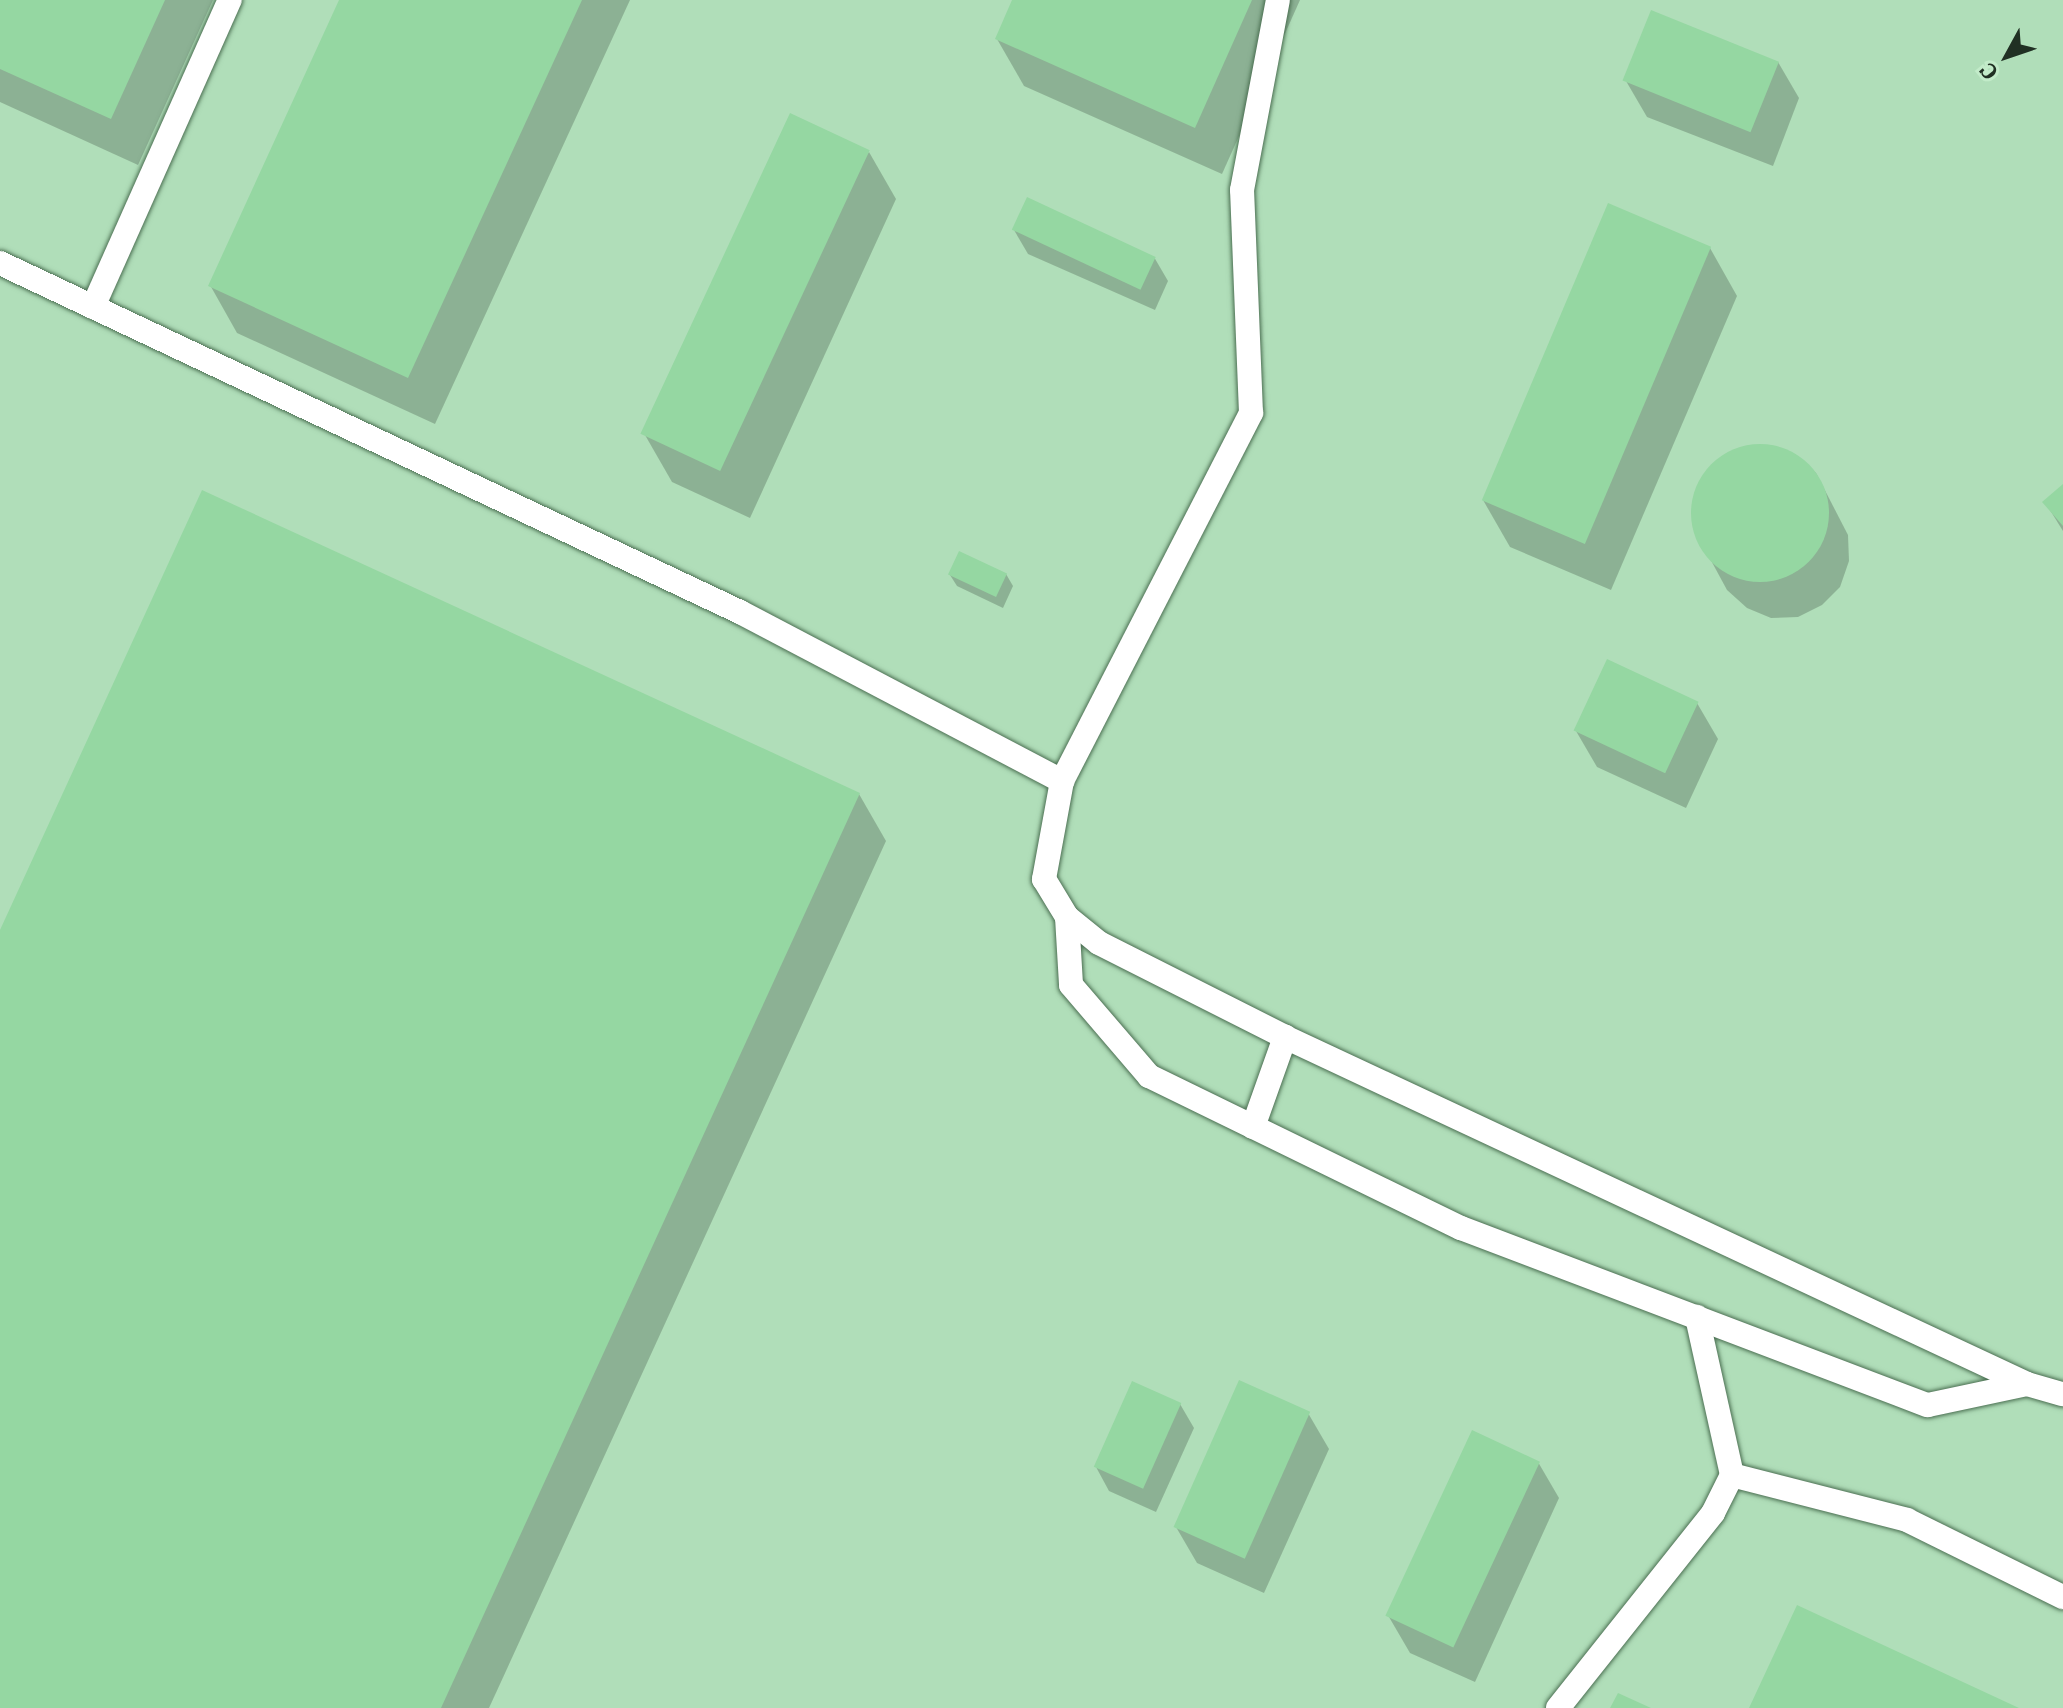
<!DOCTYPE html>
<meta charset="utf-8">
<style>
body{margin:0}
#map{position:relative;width:2063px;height:1708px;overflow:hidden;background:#c2ebc9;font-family:"IBM Plex Serif",serif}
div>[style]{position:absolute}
.built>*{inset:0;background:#b0deb9;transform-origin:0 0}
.shadow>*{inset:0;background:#0003}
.building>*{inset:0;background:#95d7a2;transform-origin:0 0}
.round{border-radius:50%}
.roads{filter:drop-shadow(0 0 2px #4b6f52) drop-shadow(0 0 2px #4b6f52)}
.lane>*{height:24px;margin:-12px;padding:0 12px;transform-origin:12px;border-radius:12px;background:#fff}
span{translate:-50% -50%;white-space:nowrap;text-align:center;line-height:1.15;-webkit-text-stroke:7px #c2ebc9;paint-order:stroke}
.north{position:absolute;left:1967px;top:16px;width:80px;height:80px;-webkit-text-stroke:6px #c2ebc9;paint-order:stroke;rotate:230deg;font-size:22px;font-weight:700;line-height:32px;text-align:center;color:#203023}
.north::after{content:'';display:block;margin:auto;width:28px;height:36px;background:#203023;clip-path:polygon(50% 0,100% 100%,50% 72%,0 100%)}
</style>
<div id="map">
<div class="built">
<i style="left:0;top:0;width:2063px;height:1708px"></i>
</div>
<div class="shadow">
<i style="clip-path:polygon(0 0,213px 0,138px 165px,0 102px)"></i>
<i style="clip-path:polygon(342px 0,630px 0,435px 424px,237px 333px,210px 285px)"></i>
<i style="clip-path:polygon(1014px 0,1300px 0,1222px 174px,1024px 86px,997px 39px)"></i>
<i style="clip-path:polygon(1778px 62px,1799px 98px,1773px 166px,1647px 117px,1626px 81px)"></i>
<i style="clip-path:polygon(869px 152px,896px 199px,750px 518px,672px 482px,645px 435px)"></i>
<i style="clip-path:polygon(1014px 230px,1154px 257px,1168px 281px,1155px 310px,1028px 254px)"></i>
<i style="clip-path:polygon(1710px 248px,1737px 296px,1611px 590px,1510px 547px,1483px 500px)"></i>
<i style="clip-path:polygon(1745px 446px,1771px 446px,1796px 455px,1816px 473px,1848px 535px,1849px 561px,1840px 587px,1822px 605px,1798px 617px,1771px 618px,1747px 608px,1727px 590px,1694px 529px,1693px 502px,1702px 477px,1721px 458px)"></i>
<i style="clip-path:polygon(2063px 487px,2063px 531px,2045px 502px)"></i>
<i style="clip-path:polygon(1006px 574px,1013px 586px,1003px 608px,957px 586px,950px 575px)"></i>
<i style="clip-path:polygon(1697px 703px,1718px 739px,1686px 808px,1597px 767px,1576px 731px)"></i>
<i style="clip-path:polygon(859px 794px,886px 841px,489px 1708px,0 1708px,0 935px)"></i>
<i style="clip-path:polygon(1180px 1404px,1194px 1428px,1156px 1512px,1109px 1491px,1096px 1467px)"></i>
<i style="clip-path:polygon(1308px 1413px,1329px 1449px,1264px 1593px,1197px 1563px,1176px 1527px)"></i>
<i style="clip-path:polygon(1538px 1462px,1559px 1498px,1475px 1682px,1410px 1653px,1389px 1617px)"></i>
</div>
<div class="building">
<i style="clip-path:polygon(0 0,165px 0,111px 119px,0 69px)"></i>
<i style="clip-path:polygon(339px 0,582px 0,408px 378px,208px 286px)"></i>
<i style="clip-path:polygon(1012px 0,1252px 0,1195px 128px,995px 39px)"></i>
<i style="left:1651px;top:10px;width:138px;height:76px;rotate:22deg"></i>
<i style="left:790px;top:113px;width:88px;height:354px;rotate:25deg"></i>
<i style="left:1027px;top:197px;width:142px;height:36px;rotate:25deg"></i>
<i style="left:1608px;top:203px;width:112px;height:323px;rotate:23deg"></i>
<i class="round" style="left:1691px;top:444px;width:138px;height:138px"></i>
<i style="clip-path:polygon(2063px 484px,2063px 526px,2042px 502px)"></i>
<i style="clip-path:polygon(202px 490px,860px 793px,441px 1708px,0 1708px,0 930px)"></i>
<i style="left:959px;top:551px;width:53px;height:26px;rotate:25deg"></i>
<i style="left:1607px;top:659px;width:101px;height:79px;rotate:25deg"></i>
<i style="left:1239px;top:1380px;width:78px;height:161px;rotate:24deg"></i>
<i style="left:1132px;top:1381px;width:54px;height:94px;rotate:24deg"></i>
<i style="left:1472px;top:1430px;width:75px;height:205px;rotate:25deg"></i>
<i style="clip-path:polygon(1797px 1605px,2019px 1708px,1749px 1708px)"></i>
<i style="clip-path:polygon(1618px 1693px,1651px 1708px,1610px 1708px)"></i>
</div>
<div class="roads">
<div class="lane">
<i style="left:0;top:263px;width:818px;rotate:25.25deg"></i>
<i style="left:740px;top:612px;width:364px;rotate:27.7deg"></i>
<i style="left:1062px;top:781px;width:100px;rotate:100.4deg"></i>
<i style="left:1044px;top:879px;width:44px;rotate:58.8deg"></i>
<i style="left:1067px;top:917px;width:41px;rotate:39.1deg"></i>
<i style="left:1099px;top:943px;width:208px;rotate:26.8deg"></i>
<i style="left:1285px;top:1037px;width:819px;rotate:25.06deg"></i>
<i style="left:2027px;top:1384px;width:37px;rotate:16deg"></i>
<i style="left:93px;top:307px;width:336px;rotate:-66deg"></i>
<i style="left:1062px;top:781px;width:414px;rotate:-62.8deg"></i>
<i style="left:1251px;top:413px;width:223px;rotate:-92.3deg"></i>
<i style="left:1242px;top:190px;width:193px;rotate:-79.3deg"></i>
<i style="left:1067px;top:917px;width:68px;rotate:86.6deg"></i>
<i style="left:1071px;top:985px;width:120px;rotate:49.4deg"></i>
<i style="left:1149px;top:1076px;width:347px;rotate:26deg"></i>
<i style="left:1461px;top:1228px;width:499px;rotate:20.8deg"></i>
<i style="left:1928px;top:1405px;width:101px;rotate:-12deg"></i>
<i style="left:1253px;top:1127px;width:96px;rotate:-70.4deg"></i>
<i style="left:1732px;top:1475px;width:181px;rotate:14.4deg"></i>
<i style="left:1907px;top:1520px;width:174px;rotate:26.3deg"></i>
<i style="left:1558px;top:1708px;width:249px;rotate:-51.5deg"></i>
<i style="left:1713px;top:1513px;width:42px;rotate:-63.4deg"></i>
<i style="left:1732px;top:1475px;width:162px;rotate:-102.5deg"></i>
</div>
</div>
<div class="north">С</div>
</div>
